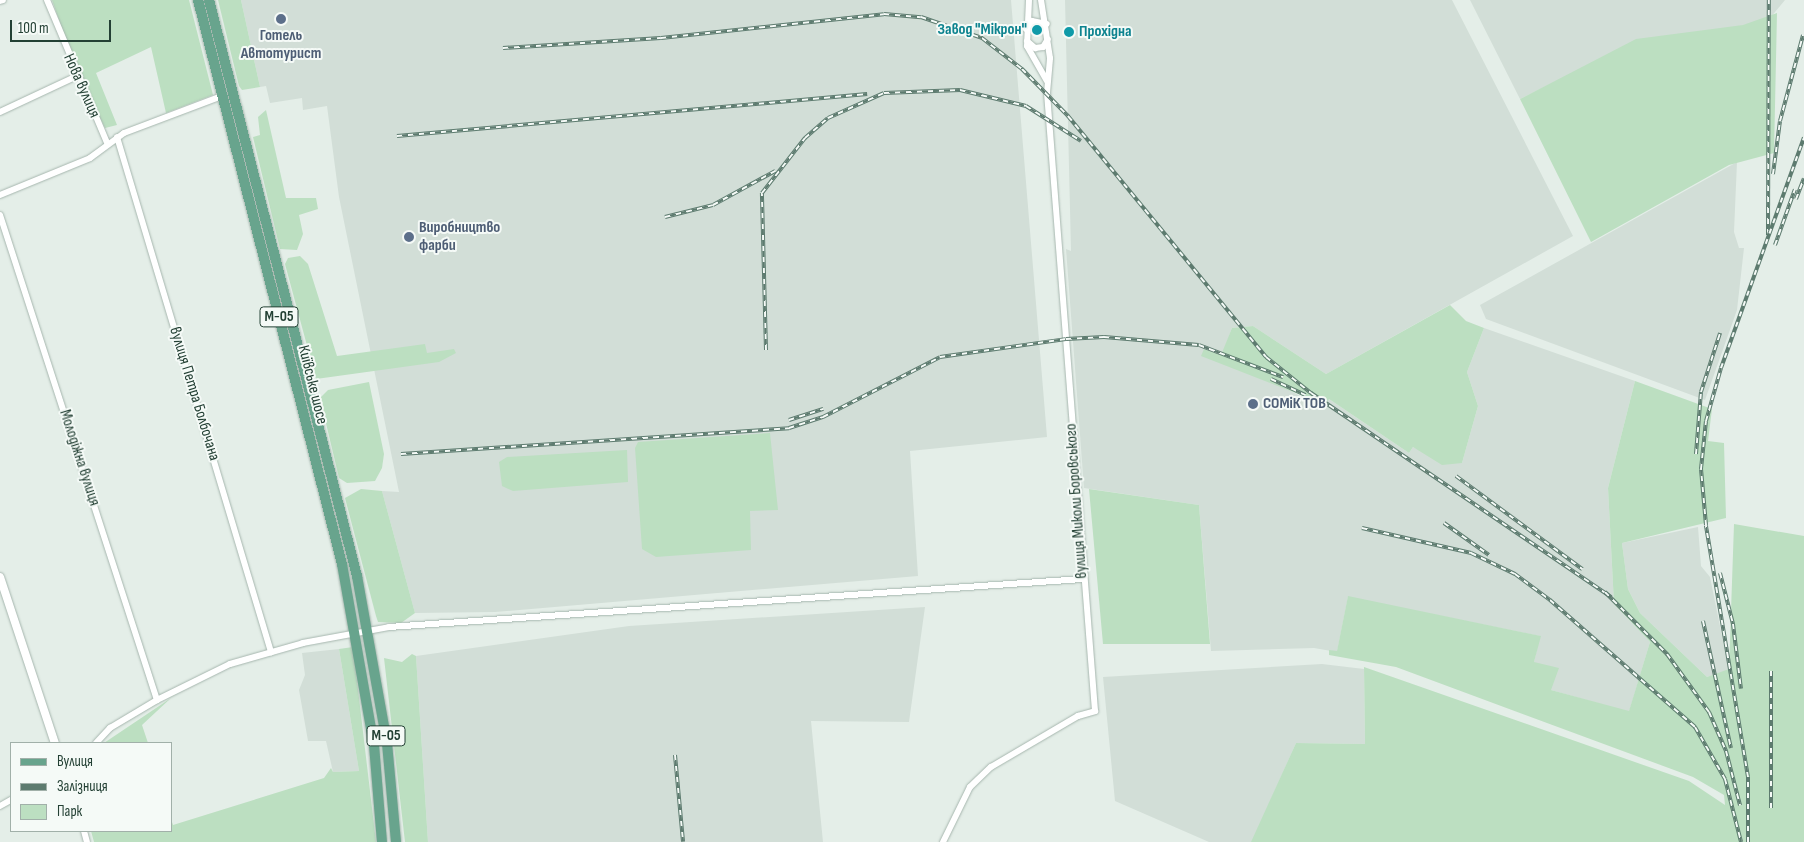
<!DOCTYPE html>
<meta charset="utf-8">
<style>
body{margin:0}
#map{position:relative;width:1804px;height:842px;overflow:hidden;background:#e4eee8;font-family:"Sofia Sans Condensed",sans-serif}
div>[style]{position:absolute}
.built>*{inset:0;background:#d2ded7}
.green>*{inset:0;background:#bcdfc1}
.roads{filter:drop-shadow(0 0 1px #a6b6ae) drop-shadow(0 0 1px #a6b6ae)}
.minor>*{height:6px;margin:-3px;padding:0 3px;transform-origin:3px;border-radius:3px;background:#fff}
.tertiary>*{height:8px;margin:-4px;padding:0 4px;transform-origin:4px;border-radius:4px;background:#fff}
.primary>*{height:10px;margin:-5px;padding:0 5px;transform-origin:5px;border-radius:5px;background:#68a48d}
.rail>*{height:4px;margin-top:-2px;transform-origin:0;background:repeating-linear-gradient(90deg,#f5faf7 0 5.5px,#5d7b6f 0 11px);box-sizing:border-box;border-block:1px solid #5d7b6f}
.dots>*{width:14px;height:14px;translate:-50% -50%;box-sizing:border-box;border:2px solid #f5faf7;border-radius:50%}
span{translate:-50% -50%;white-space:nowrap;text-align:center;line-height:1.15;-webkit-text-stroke:4px #f5faf7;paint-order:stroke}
.shield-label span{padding:1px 4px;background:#f5faf7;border:1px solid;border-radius:4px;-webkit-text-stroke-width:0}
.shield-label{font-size:15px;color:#234034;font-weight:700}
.culture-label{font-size:16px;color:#0d838f;font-weight:700}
.right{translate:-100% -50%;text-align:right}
.left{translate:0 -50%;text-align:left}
.service-label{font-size:16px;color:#4e5e75;font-weight:700}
.street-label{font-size:16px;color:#234034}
.legend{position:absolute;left:10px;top:742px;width:162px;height:90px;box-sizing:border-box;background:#f5faf7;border:1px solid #a1b0a9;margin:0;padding:6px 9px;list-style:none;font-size:15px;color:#234034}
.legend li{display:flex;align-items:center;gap:10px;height:25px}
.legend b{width:25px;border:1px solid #a1b0a9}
.scale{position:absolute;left:10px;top:20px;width:101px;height:22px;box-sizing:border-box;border:2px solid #234034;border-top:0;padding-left:6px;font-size:15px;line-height:18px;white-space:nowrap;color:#234034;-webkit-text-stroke:4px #f5faf7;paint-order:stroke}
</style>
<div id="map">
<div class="built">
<i style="clip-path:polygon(241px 0,1011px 0,1047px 437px,910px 451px,918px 576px,495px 612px,415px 613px,382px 491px,399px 492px,339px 197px,327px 106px,303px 110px,302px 98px,270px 103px,266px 86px,260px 87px)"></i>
<i style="clip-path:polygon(1065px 0,1452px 0,1573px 236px,1326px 374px,1253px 326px,1232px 328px,1222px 355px,1323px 408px,1329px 399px,1409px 453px,1413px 447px,1445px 461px,1462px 463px,1478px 406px,1467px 372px,1484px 328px,1635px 381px,1608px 488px,1614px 604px,1650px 642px,1629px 712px,1551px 690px,1534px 662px,1540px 636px,1348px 597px,1337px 652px,1314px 648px,1211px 651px,1199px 505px,1084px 488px,1066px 249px,1071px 251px)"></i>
<i style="clip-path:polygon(1470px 0,1785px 0,1770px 18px,1577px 71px,1520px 99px)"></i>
<i style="clip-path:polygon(1737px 162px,1734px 232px,1739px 248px,1744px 248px,1737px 310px,1705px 400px,1486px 319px,1480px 305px)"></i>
<i style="clip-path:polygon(1698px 527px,1701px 566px,1710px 577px,1729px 670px,1707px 677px,1640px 613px,1628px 589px,1622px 543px)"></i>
<i style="clip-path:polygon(925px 607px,909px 722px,811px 721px,823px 842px,428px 842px,416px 656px,629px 626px)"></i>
<i style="clip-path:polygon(339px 649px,359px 771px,333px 772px,326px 741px,308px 741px,299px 690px,305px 675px,302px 653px)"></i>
<i style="clip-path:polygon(1322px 664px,1364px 669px,1365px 744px,1296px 743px,1252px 842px,1209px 842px,1115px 801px,1103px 677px)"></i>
</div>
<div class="green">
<i style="clip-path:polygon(52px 0,189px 0,213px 95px,166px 113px,151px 47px,96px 73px,117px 125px,105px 128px,78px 74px)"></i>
<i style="clip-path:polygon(218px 0,241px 0,260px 87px,242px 90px,239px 86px)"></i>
<i style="clip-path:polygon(1777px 13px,1774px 153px,1729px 165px,1591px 242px,1520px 99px,1636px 39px,1743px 25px)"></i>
<i style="clip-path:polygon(266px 110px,286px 198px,316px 198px,318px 209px,299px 215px,303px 234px,297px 250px,280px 249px,253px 137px,260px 135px,258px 117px)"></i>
<i style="clip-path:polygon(300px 256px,308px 264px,337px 356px,425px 344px,427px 353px,454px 349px,456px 353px,439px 362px,316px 379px,285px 264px,288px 258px)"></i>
<i style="clip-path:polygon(1450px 305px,1466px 321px,1484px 328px,1467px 372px,1478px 406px,1462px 463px,1442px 465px,1413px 447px,1409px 453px,1329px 399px,1323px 408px,1306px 397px,1201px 356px,1204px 349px,1221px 355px,1232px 328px,1253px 326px,1326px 374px)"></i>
<i style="clip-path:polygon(1635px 381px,1712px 409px,1708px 441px,1724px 443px,1726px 518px,1622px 543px,1628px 589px,1640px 613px,1707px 677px,1729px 669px,1734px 524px,1804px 536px,1804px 842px,1251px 842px,1296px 743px,1365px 744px,1364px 667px,1689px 781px,1725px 805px,1724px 795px,1693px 777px,1396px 667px,1329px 655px,1329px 650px,1337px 651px,1348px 596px,1541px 636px,1534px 662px,1559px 668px,1551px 690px,1629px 711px,1650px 642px,1614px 604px,1608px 488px)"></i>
<i style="clip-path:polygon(369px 382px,384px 454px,382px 468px,375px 481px,347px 483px,339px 478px,320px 398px,328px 390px)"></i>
<i style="clip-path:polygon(770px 433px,778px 510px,750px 511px,751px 550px,656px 557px,642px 549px,635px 448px,638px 442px)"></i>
<i style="clip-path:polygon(627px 450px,628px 482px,513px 491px,502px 486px,499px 462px,507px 457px)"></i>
<i style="clip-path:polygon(361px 489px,382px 491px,415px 613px,401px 623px,378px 622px,376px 616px,345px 498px)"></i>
<i style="clip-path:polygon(1089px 489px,1199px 505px,1210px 644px,1103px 644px)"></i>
<i style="clip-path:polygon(353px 647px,376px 842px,94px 842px,91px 831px,171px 831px,171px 819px,173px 825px,324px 778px,331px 768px,333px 772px,359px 771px,339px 649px)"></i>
<i style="clip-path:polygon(412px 654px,416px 656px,428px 842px,405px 842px,384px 658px,402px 662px)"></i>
<i style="clip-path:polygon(171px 698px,142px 725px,148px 743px,104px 743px)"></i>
</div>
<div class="roads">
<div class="minor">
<i style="left:47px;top:0;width:155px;rotate:67.2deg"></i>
<i style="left:1029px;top:0;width:46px;rotate:92.5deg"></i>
<i style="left:1027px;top:46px;width:40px;rotate:60.3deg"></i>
<i style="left:0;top:1px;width:3px;rotate:-18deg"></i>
<i style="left:1026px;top:29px;width:10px;rotate:-53deg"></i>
<i style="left:1032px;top:21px;width:15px;rotate:11deg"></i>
<i style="left:1027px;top:41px;width:11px;rotate:41deg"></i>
<i style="left:1035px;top:48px;width:8px;rotate:-7deg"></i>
<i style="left:1043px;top:47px;width:9px;rotate:-58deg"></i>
<i style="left:0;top:112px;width:85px;rotate:-25.1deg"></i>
<i style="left:117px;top:137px;width:538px;rotate:73.35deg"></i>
<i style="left:0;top:195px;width:97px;rotate:-22.3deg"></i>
<i style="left:90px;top:158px;width:42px;rotate:-36.3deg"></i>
<i style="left:124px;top:133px;width:105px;rotate:-20.7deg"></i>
<i style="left:0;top:215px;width:510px;rotate:72.06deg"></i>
<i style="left:96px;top:743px;width:21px;rotate:-47deg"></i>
<i style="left:110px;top:728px;width:55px;rotate:-30.8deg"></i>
<i style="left:157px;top:700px;width:81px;rotate:-26.3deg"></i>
<i style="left:230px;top:664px;width:76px;rotate:-16deg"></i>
<i style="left:303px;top:643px;width:87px;rotate:-10.5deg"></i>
<i style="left:389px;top:627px;width:695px;rotate:-3.96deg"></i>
<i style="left:0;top:806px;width:13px;rotate:-29deg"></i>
<i style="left:84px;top:831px;width:11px;rotate:75deg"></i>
<i style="left:943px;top:842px;width:61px;rotate:-63.9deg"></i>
<i style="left:970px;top:787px;width:29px;rotate:-44deg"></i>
<i style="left:991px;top:767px;width:101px;rotate:-30.4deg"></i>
<i style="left:1078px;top:716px;width:18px;rotate:-16deg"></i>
<i style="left:1095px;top:711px;width:620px;rotate:-94.44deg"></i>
<i style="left:1047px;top:93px;width:35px;rotate:-85deg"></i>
<i style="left:1050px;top:58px;width:59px;rotate:-98.8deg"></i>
</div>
<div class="tertiary">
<i style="left:0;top:577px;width:175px;rotate:71.7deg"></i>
</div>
<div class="primary">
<i style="left:198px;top:0;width:582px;rotate:75.68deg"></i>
<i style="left:342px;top:564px;width:184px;rotate:80deg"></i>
<i style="left:374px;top:745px;width:97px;rotate:85.3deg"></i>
<i style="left:209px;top:0;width:595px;rotate:75.59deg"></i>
<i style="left:357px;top:576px;width:170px;rotate:79.8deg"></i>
<i style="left:387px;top:743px;width:99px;rotate:84.8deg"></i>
</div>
</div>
<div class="rail">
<i style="left:503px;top:48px;width:158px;rotate:-3.6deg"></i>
<i style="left:661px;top:38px;width:224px;rotate:-6.1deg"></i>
<i style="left:884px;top:14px;width:37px;rotate:5deg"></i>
<i style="left:921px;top:17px;width:65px;rotate:19deg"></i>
<i style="left:982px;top:38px;width:51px;rotate:37.8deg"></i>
<i style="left:1022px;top:69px;width:66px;rotate:45.6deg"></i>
<i style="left:1068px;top:116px;width:312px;rotate:50.6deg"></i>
<i style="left:1266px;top:357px;width:58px;rotate:38.7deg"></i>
<i style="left:1311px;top:393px;width:363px;rotate:34.2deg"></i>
<i style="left:397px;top:136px;width:472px;rotate:-5.1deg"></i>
<i style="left:1773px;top:174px;width:53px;rotate:-82.5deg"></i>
<i style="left:1780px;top:121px;width:89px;rotate:-75deg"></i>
<i style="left:1796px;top:199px;width:22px;rotate:-69deg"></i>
<i style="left:665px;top:217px;width:49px;rotate:-14deg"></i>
<i style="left:713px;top:205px;width:71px;rotate:-28.7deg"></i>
<i style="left:1768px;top:235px;width:235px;rotate:-89.8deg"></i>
<i style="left:1775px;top:245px;width:59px;rotate:-70.3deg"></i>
<i style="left:766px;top:350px;width:157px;rotate:-91.5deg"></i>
<i style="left:762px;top:193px;width:70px;rotate:-52deg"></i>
<i style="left:805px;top:138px;width:30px;rotate:-41deg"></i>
<i style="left:828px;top:118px;width:61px;rotate:-24.1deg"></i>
<i style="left:884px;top:93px;width:76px;rotate:-2.3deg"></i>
<i style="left:960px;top:90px;width:68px;rotate:13.6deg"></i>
<i style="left:1026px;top:106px;width:65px;rotate:32.5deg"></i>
<i style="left:1271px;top:379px;width:38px;rotate:25deg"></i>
<i style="left:789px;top:420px;width:36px;rotate:-18deg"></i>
<i style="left:401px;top:454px;width:389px;rotate:-3.8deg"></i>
<i style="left:789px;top:428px;width:36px;rotate:-18deg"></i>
<i style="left:823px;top:417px;width:131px;rotate:-27.1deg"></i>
<i style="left:940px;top:357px;width:127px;rotate:-8.1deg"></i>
<i style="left:1066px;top:339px;width:38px;rotate:-3deg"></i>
<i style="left:1104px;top:337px;width:95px;rotate:4.8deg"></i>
<i style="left:1199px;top:345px;width:90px;rotate:20.9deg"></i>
<i style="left:1696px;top:454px;width:62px;rotate:-85.4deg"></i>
<i style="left:1701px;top:392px;width:62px;rotate:-72.1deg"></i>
<i style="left:1456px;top:476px;width:157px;rotate:36.4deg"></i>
<i style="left:1444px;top:523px;width:55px;rotate:35.4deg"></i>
<i style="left:1362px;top:528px;width:112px;rotate:12.9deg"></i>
<i style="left:1471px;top:553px;width:49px;rotate:25.5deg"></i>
<i style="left:1515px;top:574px;width:44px;rotate:36.6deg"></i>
<i style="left:1550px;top:600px;width:193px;rotate:41.2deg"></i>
<i style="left:1695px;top:727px;width:60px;rotate:60deg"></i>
<i style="left:1725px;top:779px;width:65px;rotate:75.7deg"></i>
<i style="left:1720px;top:573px;width:53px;rotate:75.7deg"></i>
<i style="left:1733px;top:624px;width:65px;rotate:83deg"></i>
<i style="left:1605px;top:592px;width:88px;rotate:45deg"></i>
<i style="left:1667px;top:654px;width:72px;rotate:54.1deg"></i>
<i style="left:1709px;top:712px;width:43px;rotate:66.4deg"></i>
<i style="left:1726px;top:751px;width:56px;rotate:75.5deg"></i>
<i style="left:1703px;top:621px;width:130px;rotate:77.6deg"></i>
<i style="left:1771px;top:671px;width:137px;rotate:90deg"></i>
<i style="left:675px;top:755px;width:87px;rotate:84.7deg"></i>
<i style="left:1748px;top:842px;width:65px;rotate:-90deg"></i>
<i style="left:1748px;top:777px;width:255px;rotate:-99.5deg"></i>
<i style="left:1706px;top:525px;width:56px;rotate:-95.1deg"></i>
<i style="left:1701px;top:469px;width:48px;rotate:-84.1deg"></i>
<i style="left:1706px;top:421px;width:55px;rotate:-74.2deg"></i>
<i style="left:1721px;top:368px;width:245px;rotate:-70.2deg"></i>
</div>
<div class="dots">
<i style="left:281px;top:19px;background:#5c6f8a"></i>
<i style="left:1037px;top:30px;background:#0f9aa8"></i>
<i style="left:1069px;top:32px;background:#0f9aa8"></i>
<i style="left:409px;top:237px;background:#5c6f8a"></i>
<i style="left:1253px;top:404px;background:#5c6f8a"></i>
</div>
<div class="shield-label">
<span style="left:279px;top:317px">М-05</span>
<span style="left:386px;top:736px">М-05</span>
</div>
<div class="culture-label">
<span class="right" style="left:1027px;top:30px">Завод "Мікрон"</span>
<span class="left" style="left:1079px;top:32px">Прохідна</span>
</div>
<div class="service-label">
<span style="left:281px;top:45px">Готель<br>Автотурист</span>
<span class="left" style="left:419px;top:237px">Виробництво<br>фарби</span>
<span class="left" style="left:1263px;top:404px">СОМіК ТОВ</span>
</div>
<div class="street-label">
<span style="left:81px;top:86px;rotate:66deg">Нова вулиця</span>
<span style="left:312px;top:385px;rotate:76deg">Київське шосе</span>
<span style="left:194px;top:394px;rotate:73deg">вулиця Петра Болбочана</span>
<span style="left:79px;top:458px;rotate:72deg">Молодіжна вулиця</span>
<span style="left:1077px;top:501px;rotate:-94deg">вулиця Миколи Боровського</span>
</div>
<ul class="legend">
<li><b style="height:6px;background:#68a48d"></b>Вулиця</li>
<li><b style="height:6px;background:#5d7b6f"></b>Залізниця</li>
<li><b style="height:14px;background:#bcdfc1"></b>Парк</li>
</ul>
<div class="scale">100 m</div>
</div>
